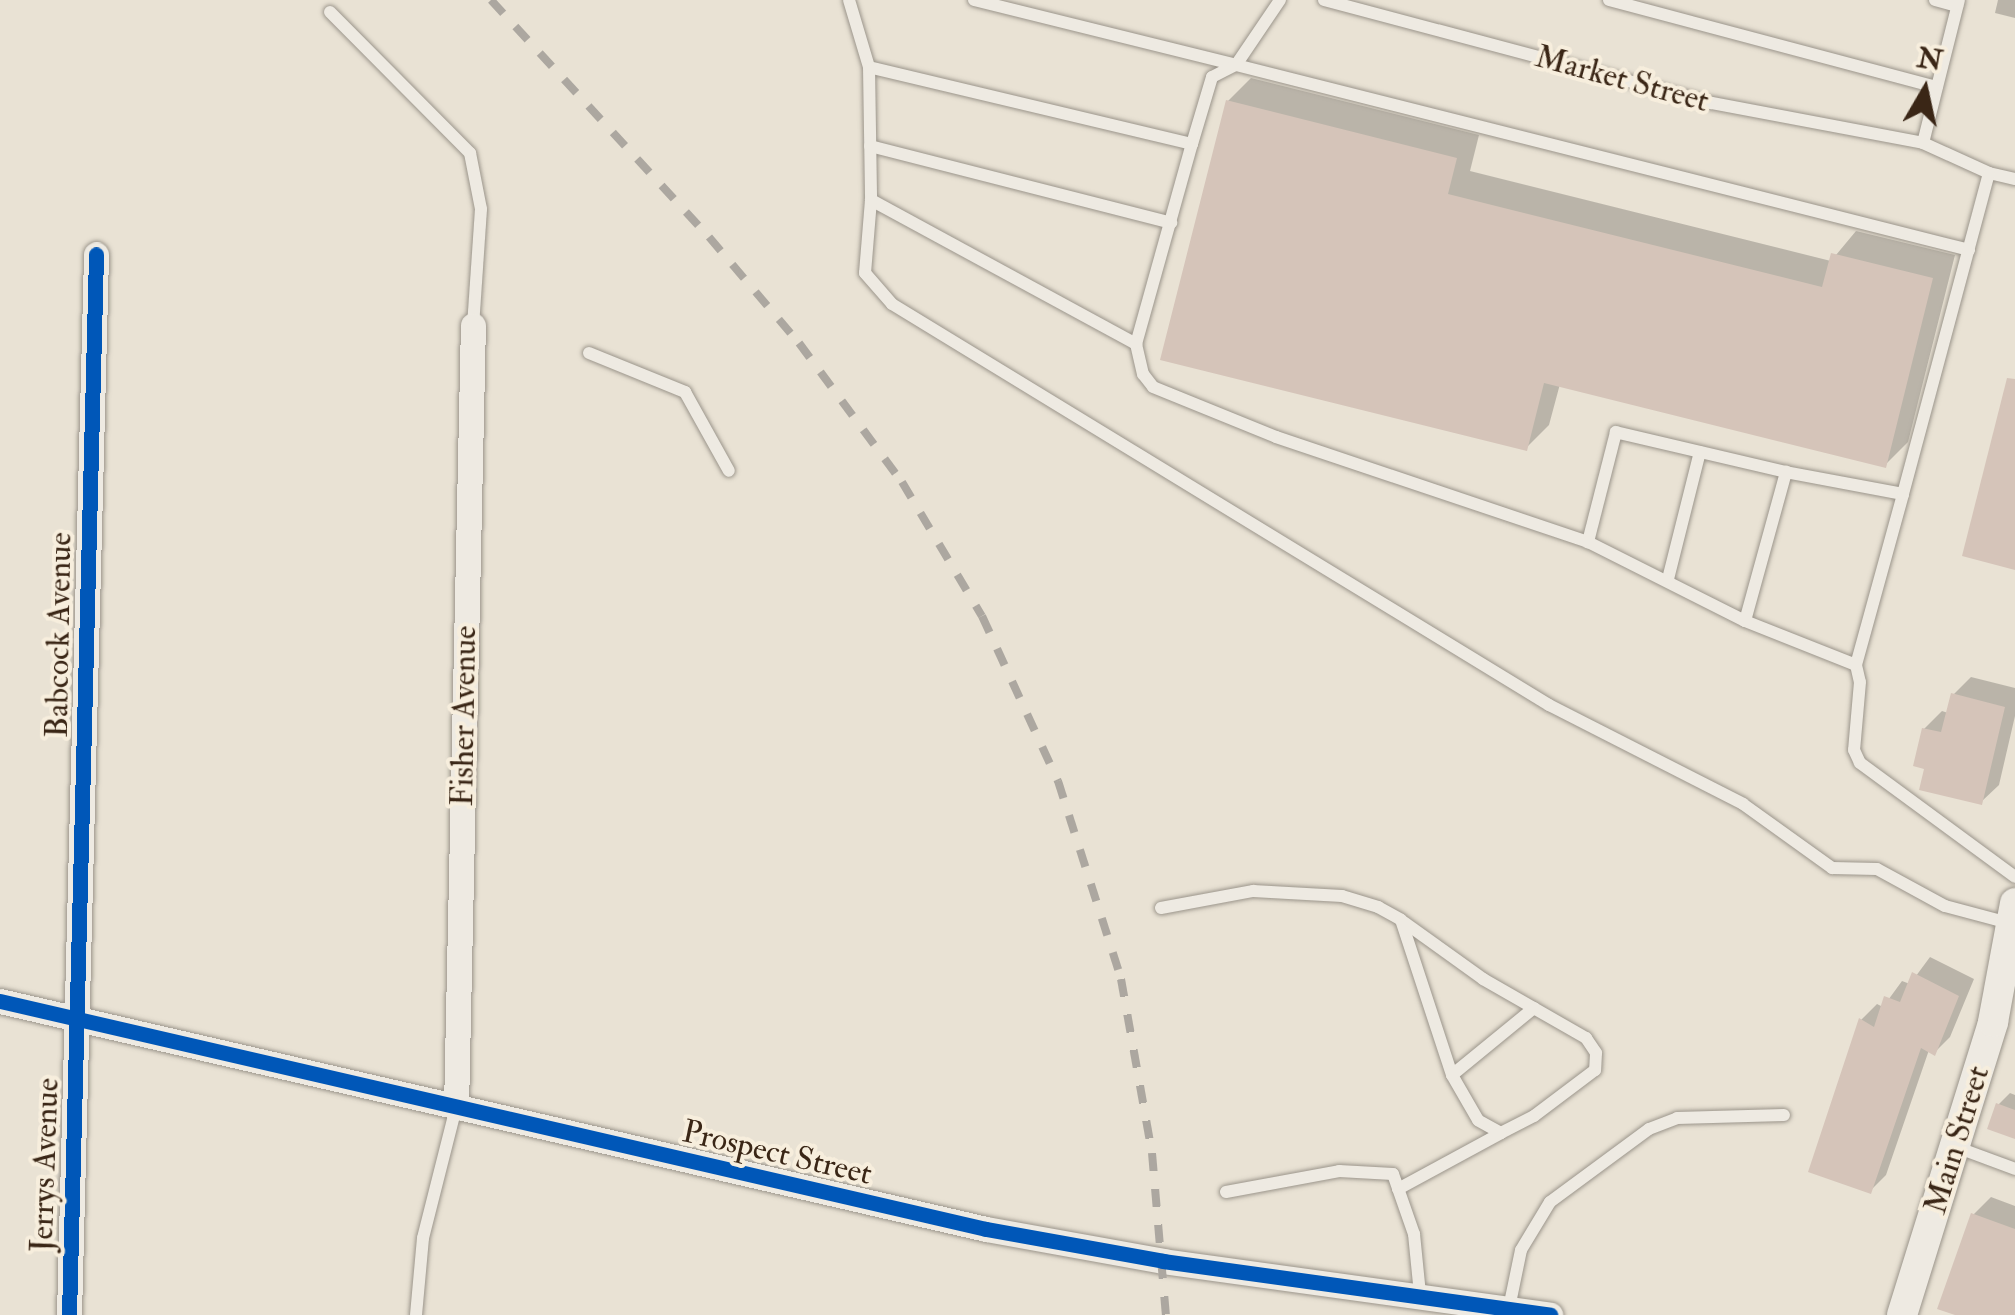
<!DOCTYPE html>
<style>
body{margin:0}
#map{position:relative;width:2015px;height:1315px;overflow:hidden;background:#e9e2d4;font-family:"IM FELL Double Pica",serif}
div>[style]{position:absolute}
.shadow>*{inset:0;background:#0003}
.building>*{inset:0;background:#d5c4b9}
.roads{filter:drop-shadow(0 0 2px #9b958b) drop-shadow(0 0 2px #9b958b)}
.service>*{height:12px;margin:-6px;padding:0 6px;transform-origin:6px;border-radius:6px;background:#eeeae2}
.minor>*{height:25px;margin:-12.5px;padding:0 12.5px;transform-origin:12.5px;border-radius:12.5px;background:#eeeae2}
.tertiary>*{height:30px;margin:-15px;padding:0 15px;transform-origin:15px;border-radius:15px;background:#eeeae2}
.rail>*{height:8px;margin-top:-4px;transform-origin:0;background:repeating-linear-gradient(90deg,#aca7a0 0 18px,transparent 0 36px)}
.cycleway>*{height:15px;margin:-7.5px;padding:0 7.5px;transform-origin:7.5px;border-radius:7.5px;background:#0057b8}
span{translate:-50% -50%;white-space:nowrap;text-align:center;line-height:1.15;-webkit-text-stroke:8px #f7eedd;paint-order:stroke}
.street-label{font-size:32px;color:#3a2616}
.north{position:absolute;left:1875px;top:40px;width:100px;height:100px;-webkit-text-stroke:8px #f7eedd;paint-order:stroke;rotate:9deg;font-size:28px;font-weight:700;line-height:40px;text-align:center;color:#3a2616}
.north::after{content:'';display:block;margin:auto;width:35px;height:45px;background:#3a2616;clip-path:polygon(50% 0,100% 100%,50% 72%,0 100%)}
</style>
<div id="map">
<div class="shadow">
<i style="clip-path:polygon(1998px 0,2015px 0,2015px 18px,1995px 13px)"></i>
<i style="clip-path:polygon(1251px 78px,1479px 135px,1470px 171px,1831px 261px,1856px 231px,1955px 255px,1908px 442px,1885px 465px,1560px 384px,1549px 425px,1526px 448px,1228px 101px)"></i>
<i style="clip-path:polygon(1971px 677px,2015px 688px,2015px 716px,1999px 785px,1981px 802px,1927px 767px,1924px 729px,1942px 711px,1948px 713px,1953px 695px)"></i>
<i style="clip-path:polygon(1930px 957px,1974px 979px,1950px 1037px,1934px 1053px,1929px 1050px,1886px 1175px,1870px 1191px,1861px 1020px,1877px 1004px,1883px 1007px,1902px 981px,1910px 984px)"></i>
<i style="clip-path:polygon(2010px 1093px,2015px 1095px,2015px 1136px,1998px 1105px)"></i>
<i style="clip-path:polygon(1991px 1197px,2015px 1206px,2015px 1315px,1962px 1315px,1973px 1215px)"></i>
</div>
<div class="building">
<i style="clip-path:polygon(1226px 100px,1457px 158px,1448px 194px,1822px 287px,1831px 253px,1933px 278px,1886px 468px,1544px 383px,1527px 451px,1160px 360px)"></i>
<i style="clip-path:polygon(2007px 378px,2015px 379px,2015px 570px,1962px 556px)"></i>
<i style="clip-path:polygon(1951px 693px,2005px 707px,1982px 805px,1919px 790px,1924px 769px,1913px 766px,1922px 728px,1941px 732px)"></i>
<i style="clip-path:polygon(1912px 972px,1959px 996px,1935px 1056px,1921px 1048px,1871px 1194px,1808px 1172px,1859px 1018px,1874px 1027px,1884px 996px,1900px 1002px)"></i>
<i style="clip-path:polygon(1996px 1103px,2015px 1110px,2015px 1139px,1987px 1129px)"></i>
<i style="clip-path:polygon(1971px 1213px,2015px 1229px,2015px 1315px,1955px 1315px,1937px 1309px)"></i>
</div>
<div class="roads">
<div class="service">
<i style="left:849px;top:0;width:70px;rotate:73.4deg"></i>
<i style="left:869px;top:67px;width:133px;rotate:89.1deg"></i>
<i style="left:871px;top:200px;width:302px;rotate:28.5deg"></i>
<i style="left:1136px;top:344px;width:208px;rotate:-74.4deg"></i>
<i style="left:1192px;top:144px;width:332px;rotate:-166.6deg"></i>
<i style="left:974px;top:0;width:270px;rotate:13.9deg"></i>
<i style="left:1280px;top:0;width:78px;rotate:124.1deg"></i>
<i style="left:1236px;top:65px;width:756px;rotate:14.16deg"></i>
<i style="left:1324px;top:0;width:401px;rotate:14.9deg"></i>
<i style="left:1712px;top:103px;width:215px;rotate:10.7deg"></i>
<i style="left:1923px;top:143px;width:72px;rotate:24.4deg"></i>
<i style="left:1989px;top:173px;width:27px;rotate:13deg"></i>
<i style="left:1609px;top:0;width:339px;rotate:14.9deg"></i>
<i style="left:1935px;top:0;width:23px;rotate:15deg"></i>
<i style="left:330px;top:12px;width:199px;rotate:45.2deg"></i>
<i style="left:470px;top:153px;width:57px;rotate:78.9deg"></i>
<i style="left:481px;top:209px;width:116px;rotate:93.9deg"></i>
<i style="left:1923px;top:143px;width:147px;rotate:-75.9deg"></i>
<i style="left:1192px;top:144px;width:70px;rotate:-73.4deg"></i>
<i style="left:1212px;top:77px;width:27px;rotate:-27deg"></i>
<i style="left:870px;top:146px;width:311px;rotate:14.3deg"></i>
<i style="left:871px;top:200px;width:73px;rotate:94.7deg"></i>
<i style="left:865px;top:273px;width:41px;rotate:48.9deg"></i>
<i style="left:892px;top:304px;width:770px;rotate:31.4deg"></i>
<i style="left:1549px;top:705px;width:218px;rotate:27deg"></i>
<i style="left:1743px;top:804px;width:110px;rotate:35.7deg"></i>
<i style="left:1832px;top:868px;width:45px;rotate:1.3deg"></i>
<i style="left:1877px;top:869px;width:77px;rotate:28.6deg"></i>
<i style="left:1945px;top:906px;width:66px;rotate:14.9deg"></i>
<i style="left:1136px;top:344px;width:31px;rotate:77deg"></i>
<i style="left:1143px;top:374px;width:16px;rotate:52deg"></i>
<i style="left:1153px;top:387px;width:133px;rotate:22.1deg"></i>
<i style="left:1276px;top:437px;width:329px;rotate:18.6deg"></i>
<i style="left:589px;top:353px;width:104px;rotate:22.1deg"></i>
<i style="left:685px;top:392px;width:90px;rotate:60.9deg"></i>
<i style="left:1903px;top:494px;width:119px;rotate:-169.4deg"></i>
<i style="left:1786px;top:472px;width:175px;rotate:-166.8deg"></i>
<i style="left:1616px;top:432px;width:114px;rotate:104.3deg"></i>
<i style="left:1588px;top:542px;width:176px;rotate:26.7deg"></i>
<i style="left:1745px;top:621px;width:119px;rotate:21.6deg"></i>
<i style="left:1856px;top:665px;width:177px;rotate:-74.6deg"></i>
<i style="left:1903px;top:494px;width:332px;rotate:-75deg"></i>
<i style="left:1668px;top:579px;width:131px;rotate:-75.9deg"></i>
<i style="left:1745px;top:621px;width:155px;rotate:-74.6deg"></i>
<i style="left:1856px;top:665px;width:17px;rotate:77deg"></i>
<i style="left:1860px;top:682px;width:68px;rotate:95deg"></i>
<i style="left:1854px;top:750px;width:14px;rotate:65deg"></i>
<i style="left:1860px;top:763px;width:192px;rotate:36.3deg"></i>
<i style="left:1161px;top:908px;width:94px;rotate:-10.5deg"></i>
<i style="left:1253px;top:891px;width:89px;rotate:3.2deg"></i>
<i style="left:1342px;top:896px;width:38px;rotate:17deg"></i>
<i style="left:1378px;top:907px;width:26px;rotate:29deg"></i>
<i style="left:1401px;top:920px;width:101px;rotate:35.7deg"></i>
<i style="left:1483px;top:979px;width:119px;rotate:29.8deg"></i>
<i style="left:1586px;top:1038px;width:18px;rotate:56deg"></i>
<i style="left:1596px;top:1053px;width:17px;rotate:93deg"></i>
<i style="left:1595px;top:1070px;width:76px;rotate:143deg"></i>
<i style="left:1534px;top:1116px;width:37px;rotate:153deg"></i>
<i style="left:1501px;top:1133px;width:26px;rotate:-151deg"></i>
<i style="left:1478px;top:1120px;width:52px;rotate:-120deg"></i>
<i style="left:1452px;top:1075px;width:163px;rotate:-108.2deg"></i>
<i style="left:1452px;top:1075px;width:106px;rotate:-39.3deg"></i>
<i style="left:1956px;top:1147px;width:63px;rotate:20.4deg"></i>
<i style="left:1398px;top:1189px;width:117px;rotate:-28.5deg"></i>
<i style="left:1226px;top:1192px;width:115px;rotate:-10.5deg"></i>
<i style="left:1339px;top:1171px;width:54px;rotate:3.2deg"></i>
<i style="left:1393px;top:1174px;width:64px;rotate:70.7deg"></i>
<i style="left:1414px;top:1234px;width:60px;rotate:84.3deg"></i>
<i style="left:1509px;top:1308px;width:59px;rotate:-78.3deg"></i>
<i style="left:1521px;top:1250px;width:56px;rotate:-58.9deg"></i>
<i style="left:1550px;top:1202px;width:123px;rotate:-36.4deg"></i>
<i style="left:1649px;top:1129px;width:30px;rotate:-21deg"></i>
<i style="left:1677px;top:1118px;width:107px;rotate:-1.6deg"></i>
<i style="left:416px;top:1315px;width:77px;rotate:-84.8deg"></i>
<i style="left:423px;top:1238px;width:134px;rotate:-75.8deg"></i>
</div>
<div class="minor">
<i style="left:0;top:1001px;width:1012px;rotate:13.02deg"></i>
<i style="left:986px;top:1229px;width:180px;rotate:10.2deg"></i>
<i style="left:1163px;top:1261px;width:391px;rotate:7.9deg"></i>
<i style="left:456px;top:1108px;width:783px;rotate:-88.76deg"></i>
<i style="left:69px;top:1315px;width:1061px;rotate:-88.54deg"></i>
</div>
<div class="tertiary">
<i style="left:1902px;top:1315px;width:307px;rotate:-72.7deg"></i>
<i style="left:1993px;top:1022px;width:121px;rotate:-79.5deg"></i>
</div>
</div>
<div class="rail">
<i style="left:491px;top:0;width:322px;rotate:47.4deg"></i>
<i style="left:709px;top:237px;width:139px;rotate:49.7deg"></i>
<i style="left:799px;top:343px;width:173px;rotate:53.5deg"></i>
<i style="left:902px;top:482px;width:156px;rotate:59.2deg"></i>
<i style="left:982px;top:616px;width:182px;rotate:65.3deg"></i>
<i style="left:1058px;top:781px;width:208px;rotate:72.3deg"></i>
<i style="left:1121px;top:979px;width:177px;rotate:79.9deg"></i>
<i style="left:1152px;top:1153px;width:163px;rotate:85.1deg"></i>
</div>
<div class="cycleway">
<i style="left:0;top:1001px;width:1012px;rotate:13.02deg"></i>
<i style="left:986px;top:1229px;width:180px;rotate:10.2deg"></i>
<i style="left:1163px;top:1261px;width:391px;rotate:7.9deg"></i>
<i style="left:69px;top:1315px;width:1061px;rotate:-88.54deg"></i>
</div>
<div class="street-label">
<span style="left:1622px;top:79px;rotate:15deg">Market Street</span>
<span style="left:59px;top:635px;rotate:-89deg">Babcock Avenue</span>
<span style="left:464px;top:716px;rotate:-89deg">Fisher Avenue</span>
<span style="left:1957px;top:1140px;rotate:-73deg">Main Street</span>
<span style="left:777px;top:1153px;rotate:13deg">Prospect Street</span>
<span style="left:45px;top:1165px;rotate:-88deg">Jerrys Avenue</span>
</div>
<div class="north">N</div>
</div>
